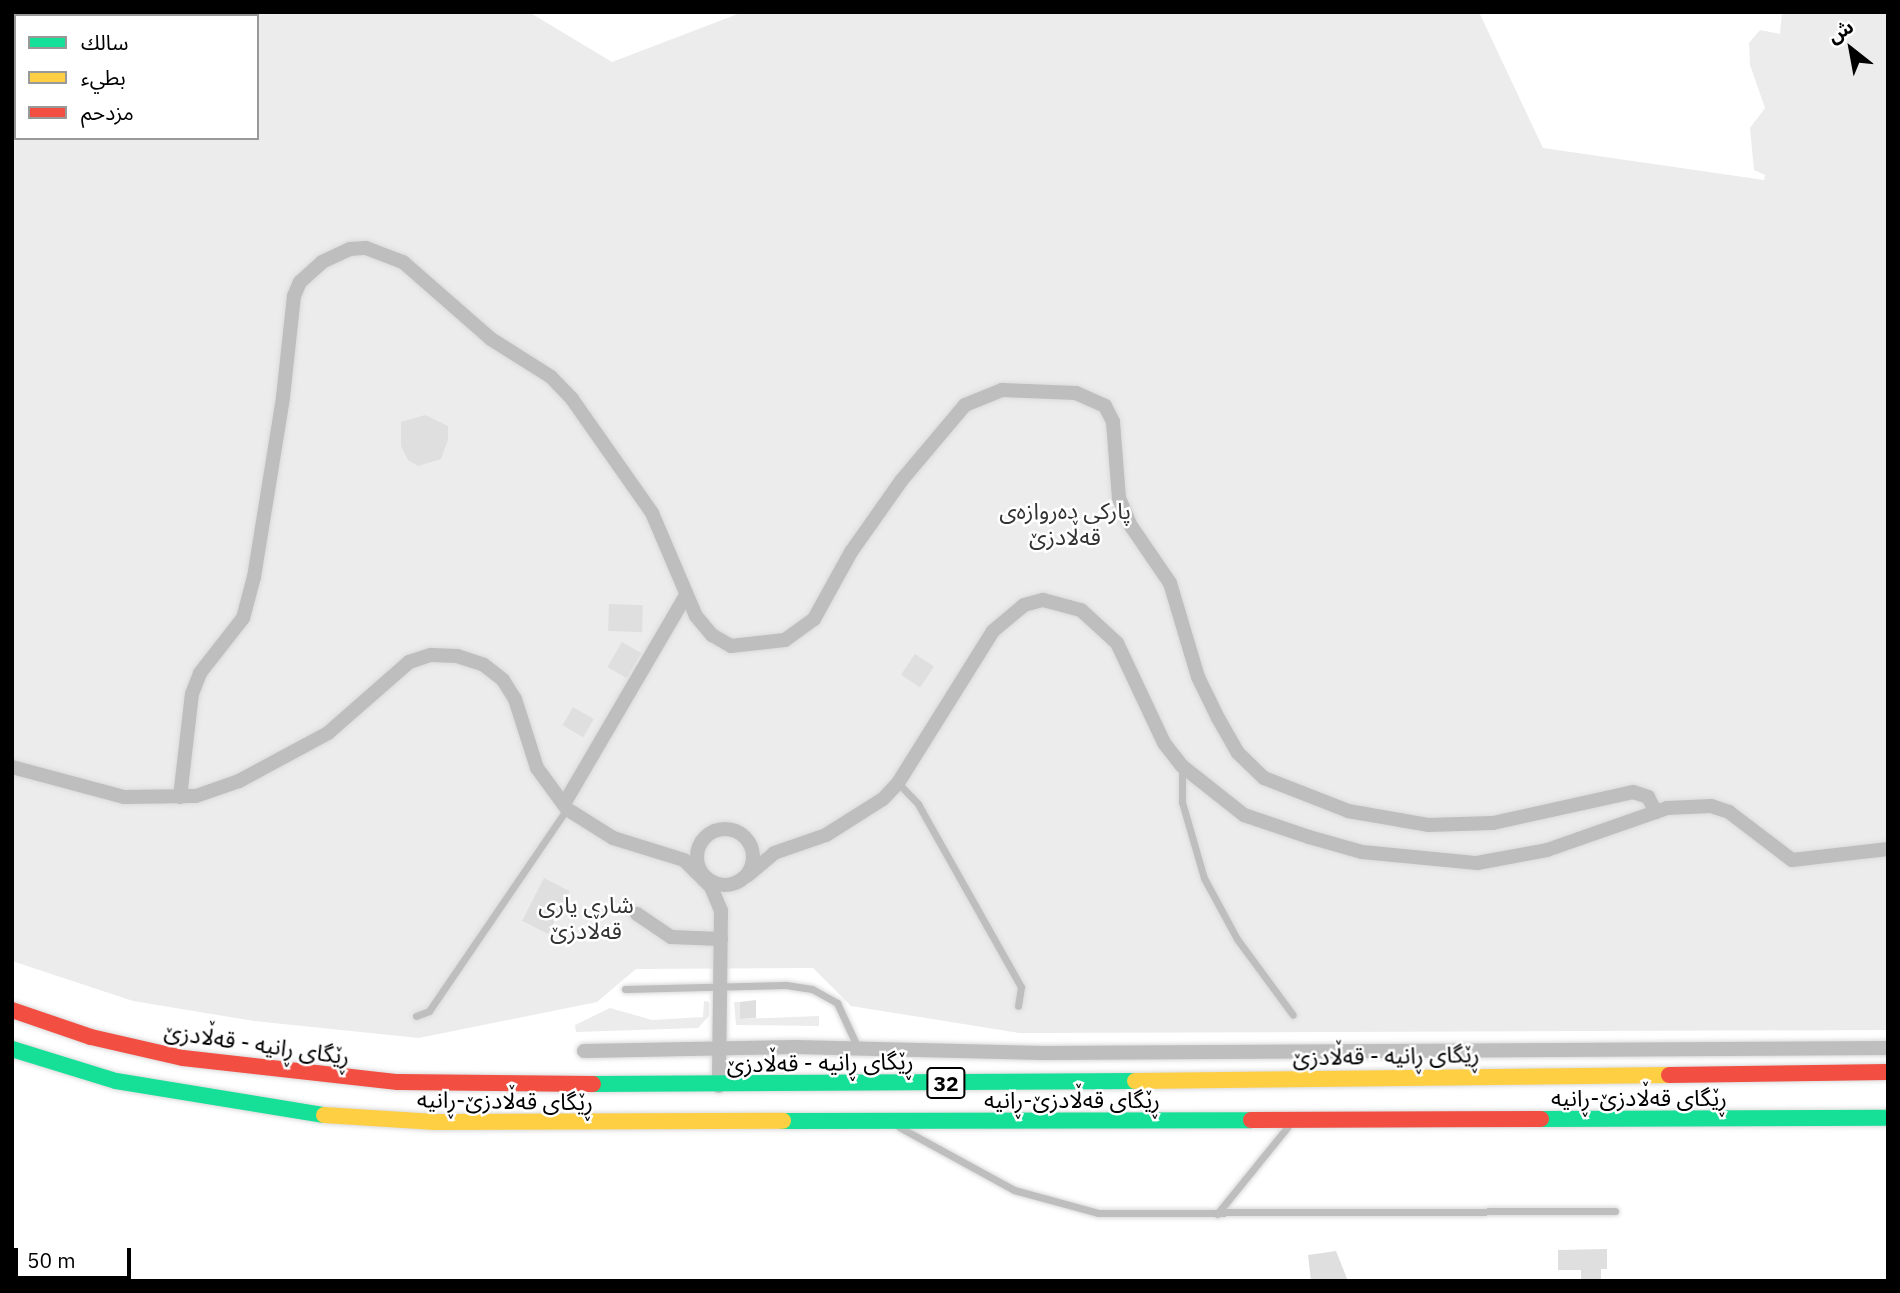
<!DOCTYPE html>
<meta charset="utf-8">
<style>
body{margin:0}
#map{position:relative;width:1900px;height:1293px;overflow:hidden;background:#fff;font-family:"IBM Plex Sans","Noto Sans Arabic",sans-serif}
div>[style]{position:absolute}
.green>*{inset:0;background:#ececec}
.building>*{inset:0;background:#dfdfdf;transform-origin:0 0}
.roads{filter:drop-shadow(0 0 2px #dbdbdb) drop-shadow(0 0 2px #dbdbdb)}
.lane>*{height:7px;margin:-3.5px;padding:0 3.5px;transform-origin:3.5px;border-radius:3.5px;background:#bebebe}
.street>*{height:14px;margin:-7px;padding:0 7px;transform-origin:7px;border-radius:7px;background:#bebebe}
.street>.ring{margin:-7px;padding:0;box-sizing:content-box;background:none;border:14px solid #bebebe;border-radius:50%}
.fast>*{height:16px;margin:-8px;padding:0 8px;transform-origin:8px;border-radius:8px;background:#16e098}
.slow>*{height:16px;margin:-8px;padding:0 8px;transform-origin:8px;border-radius:8px;background:#ffcf43}
.jam>*{height:16px;margin:-8px;padding:0 8px;transform-origin:8px;border-radius:8px;background:#f24e42}
span{translate:-50% -50%;white-space:nowrap;text-align:center;line-height:1.15;-webkit-text-stroke:5px #fff;paint-order:stroke}
.shield-label span{padding:2px 5px;background:#fff;border:2px solid;border-radius:5px;-webkit-text-stroke-width:0}
.shield-label{font-size:21px;color:#000;font-weight:700}
.park-label{font-size:23px;color:#333}
.street-label{font-size:23px;color:#000}
.frame{position:absolute;inset:0;border:14px solid #000;pointer-events:none}
.legend{position:absolute;left:14px;top:14px;width:245px;height:126px;box-sizing:border-box;background:#fff;border:2px solid #999;margin:0;padding:9px 12px;list-style:none;font-size:21px;color:#000}
.legend li{display:flex;align-items:center;gap:14px;height:35px}
.legend b{width:35px;border:2px solid #999}
.north{position:absolute;left:1816px;top:14px;width:70px;height:70px;-webkit-text-stroke:5px #fff;paint-order:stroke;rotate:329deg;font-size:19px;font-weight:700;line-height:28px;text-align:center;color:#000}
.north::after{content:'';display:block;margin:auto;width:24px;height:32px;background:#000;clip-path:polygon(50% 0,100% 100%,50% 72%,0 100%)}
.scale{position:absolute;left:14px;top:1248px;width:117px;height:32px;box-sizing:border-box;border:4px solid #000;border-top:0;padding-left:9px;font-size:21px;line-height:24px;white-space:nowrap;color:#000;-webkit-text-stroke:5px #fff;paint-order:stroke}
</style>
<div id="map">
<div class="green">
<i style="clip-path:polygon(evenodd,12px 12px,529px 12px,612px 62px,743px 12px,1479px 12px,1543px 148px,1764px 180px,1765px 175px,1754px 170px,1750px 128px,1765px 108px,1750px 65px,1749px 43px,1760px 30px,1780px 34px,1782px 12px,1888px 12px,1888px 1030px,1019px 1033px,851px 1006px,813px 968px,636px 969px,597px 1002px,419px 1038px,254px 1021px,133px 1001px,12px 961px,12px 12px,16px 16px,257px 16px,257px 138px,16px 138px,16px 16px)"></i>
<i style="clip-path:polygon(704px 1001px,709px 1002px,709px 1016px,698px 1028px,576px 1032px,575px 1025px,610px 1008px,652px 1020px,703px 1017px)"></i>
<i style="clip-path:polygon(734px 1002px,740px 1002px,741px 1019px,819px 1016px,819px 1026px,736px 1025px)"></i>
</div>
<div class="building">
<i style="clip-path:polygon(425px 415px,448px 426px,448px 440px,441px 459px,418px 466px,408px 460px,401px 446px,401px 422px)"></i>
<i style="left:609px;top:604px;width:34px;height:27px;rotate:2deg"></i>
<i style="left:622px;top:642px;width:22px;height:29px;rotate:30deg"></i>
<i style="left:915px;top:654px;width:23px;height:25px;rotate:34deg"></i>
<i style="left:573px;top:707px;width:24px;height:21px;rotate:30deg"></i>
<i style="left:544px;top:878px;width:29px;height:48px;rotate:27deg"></i>
<i style="clip-path:polygon(756px 1000px,756px 1018px,740px 1019px,740px 1002px)"></i>
<i style="clip-path:polygon(1607px 1249px,1607px 1269px,1601px 1269px,1601px 1281px,1581px 1281px,1581px 1270px,1558px 1270px,1558px 1250px)"></i>
<i style="clip-path:polygon(1336px 1251px,1348px 1281px,1311px 1281px,1308px 1255px)"></i>
</div>
<div class="roads">
<div class="lane">
<i style="left:1182px;top:767px;width:35px;rotate:90deg"></i>
<i style="left:1182px;top:802px;width:79px;rotate:73.9deg"></i>
<i style="left:1204px;top:878px;width:69px;rotate:61.6deg"></i>
<i style="left:1237px;top:939px;width:94px;rotate:53.6deg"></i>
<i style="left:898px;top:783px;width:29px;rotate:46deg"></i>
<i style="left:918px;top:804px;width:210px;rotate:60.6deg"></i>
<i style="left:1021px;top:987px;width:19px;rotate:99deg"></i>
<i style="left:625px;top:989px;width:161px;rotate:-1.4deg"></i>
<i style="left:786px;top:985px;width:26px;rotate:9deg"></i>
<i style="left:812px;top:989px;width:29px;rotate:29deg"></i>
<i style="left:837px;top:1003px;width:50px;rotate:65deg"></i>
<i style="left:416px;top:1016px;width:14px;rotate:-21deg"></i>
<i style="left:429px;top:1011px;width:245px;rotate:-55.7deg"></i>
<i style="left:899px;top:1127px;width:131px;rotate:28.7deg"></i>
<i style="left:1014px;top:1190px;width:87px;rotate:15.3deg"></i>
<i style="left:1098px;top:1213px;width:517px;rotate:-0.22deg"></i>
<i style="left:1217px;top:1214px;width:116px;rotate:-51deg"></i>
</div>
<div class="street">
<i style="left:12px;top:767px;width:116px;rotate:15deg"></i>
<i style="left:124px;top:797px;width:72px;rotate:-0.8deg"></i>
<i style="left:196px;top:796px;width:46px;rotate:-19.2deg"></i>
<i style="left:239px;top:781px;width:101px;rotate:-28.3deg"></i>
<i style="left:328px;top:733px;width:108px;rotate:-41.2deg"></i>
<i style="left:409px;top:662px;width:23px;rotate:-18deg"></i>
<i style="left:431px;top:655px;width:26px;rotate:2deg"></i>
<i style="left:457px;top:656px;width:28px;rotate:18deg"></i>
<i style="left:484px;top:665px;width:24px;rotate:38deg"></i>
<i style="left:503px;top:680px;width:22px;rotate:58deg"></i>
<i style="left:515px;top:699px;width:72px;rotate:72.3deg"></i>
<i style="left:537px;top:768px;width:51px;rotate:53.8deg"></i>
<i style="left:567px;top:809px;width:54px;rotate:32.2deg"></i>
<i style="left:613px;top:838px;width:74px;rotate:17.2deg"></i>
<i style="left:684px;top:860px;width:38px;rotate:45deg"></i>
<i style="left:711px;top:887px;width:26px;rotate:67deg"></i>
<i style="left:721px;top:911px;width:175px;rotate:90.7deg"></i>
<i style="left:180px;top:797px;width:104px;rotate:-83.4deg"></i>
<i style="left:192px;top:694px;width:22px;rotate:-69deg"></i>
<i style="left:200px;top:673px;width:70px;rotate:-52deg"></i>
<i style="left:243px;top:618px;width:42px;rotate:-75deg"></i>
<i style="left:254px;top:577px;width:182px;rotate:-80.8deg"></i>
<i style="left:283px;top:397px;width:102px;rotate:-83.8deg"></i>
<i style="left:294px;top:296px;width:15px;rotate:-67deg"></i>
<i style="left:300px;top:282px;width:30px;rotate:-42deg"></i>
<i style="left:322px;top:262px;width:31px;rotate:-25deg"></i>
<i style="left:350px;top:249px;width:16px;rotate:-4deg"></i>
<i style="left:366px;top:248px;width:40px;rotate:21deg"></i>
<i style="left:403px;top:262px;width:117px;rotate:41.2deg"></i>
<i style="left:491px;top:339px;width:71px;rotate:32.3deg"></i>
<i style="left:551px;top:377px;width:30px;rotate:46deg"></i>
<i style="left:572px;top:399px;width:139px;rotate:54.9deg"></i>
<i style="left:652px;top:513px;width:112px;rotate:66.9deg"></i>
<i style="left:696px;top:616px;width:25px;rotate:50deg"></i>
<i style="left:712px;top:635px;width:22px;rotate:30deg"></i>
<i style="left:731px;top:646px;width:54px;rotate:-6.3deg"></i>
<i style="left:785px;top:640px;width:36px;rotate:-36deg"></i>
<i style="left:814px;top:619px;width:77px;rotate:-61.1deg"></i>
<i style="left:851px;top:552px;width:87px;rotate:-54.8deg"></i>
<i style="left:901px;top:481px;width:99px;rotate:-49.9deg"></i>
<i style="left:965px;top:405px;width:40px;rotate:-22deg"></i>
<i style="left:1002px;top:390px;width:74px;rotate:2.3deg"></i>
<i style="left:1076px;top:393px;width:32px;rotate:24deg"></i>
<i style="left:1105px;top:406px;width:18px;rotate:63deg"></i>
<i style="left:1113px;top:422px;width:76px;rotate:85.5deg"></i>
<i style="left:1119px;top:498px;width:30px;rotate:67deg"></i>
<i style="left:1131px;top:526px;width:69px;rotate:55.6deg"></i>
<i style="left:1170px;top:583px;width:98px;rotate:73.4deg"></i>
<i style="left:1198px;top:677px;width:46px;rotate:64deg"></i>
<i style="left:1218px;top:718px;width:40px;rotate:60.3deg"></i>
<i style="left:1238px;top:753px;width:36px;rotate:44deg"></i>
<i style="left:1264px;top:778px;width:90px;rotate:21.4deg"></i>
<i style="left:1348px;top:811px;width:81px;rotate:9.9deg"></i>
<i style="left:1428px;top:825px;width:65px;rotate:-1.8deg"></i>
<i style="left:1493px;top:823px;width:143px;rotate:-12.5deg"></i>
<i style="left:1633px;top:792px;width:16px;rotate:18deg"></i>
<i style="left:1648px;top:797px;width:17px;rotate:62deg"></i>
<i style="left:564px;top:804px;width:242px;rotate:-59.7deg"></i>
<i class="ring" style="left:697px;top:829px;width:42px;height:42px"></i>
<i style="left:747px;top:876px;width:35px;rotate:-40deg"></i>
<i style="left:774px;top:853px;width:55px;rotate:-19.1deg"></i>
<i style="left:826px;top:835px;width:67px;rotate:-32.3deg"></i>
<i style="left:883px;top:799px;width:22px;rotate:-47deg"></i>
<i style="left:898px;top:783px;width:179px;rotate:-58deg"></i>
<i style="left:993px;top:631px;width:40px;rotate:-40deg"></i>
<i style="left:1024px;top:605px;width:20px;rotate:-15deg"></i>
<i style="left:1043px;top:600px;width:39px;rotate:15deg"></i>
<i style="left:1081px;top:610px;width:49px;rotate:42.5deg"></i>
<i style="left:1117px;top:643px;width:110px;rotate:64.8deg"></i>
<i style="left:1164px;top:743px;width:29px;rotate:52deg"></i>
<i style="left:1182px;top:766px;width:79px;rotate:38.3deg"></i>
<i style="left:1244px;top:815px;width:69px;rotate:18.7deg"></i>
<i style="left:1309px;top:837px;width:55px;rotate:15.8deg"></i>
<i style="left:1362px;top:852px;width:116px;rotate:5.5deg"></i>
<i style="left:1477px;top:863px;width:71px;rotate:-10.5deg"></i>
<i style="left:1547px;top:850px;width:127px;rotate:-19.3deg"></i>
<i style="left:1667px;top:808px;width:44px;rotate:-2.6deg"></i>
<i style="left:1711px;top:806px;width:19px;rotate:18deg"></i>
<i style="left:1729px;top:812px;width:79px;rotate:37.3deg"></i>
<i style="left:1792px;top:860px;width:97px;rotate:-6.5deg"></i>
<i style="left:637px;top:914px;width:41px;rotate:34.1deg"></i>
<i style="left:671px;top:937px;width:50px;rotate:2.3deg"></i>
<i style="left:584px;top:1051px;width:211px;rotate:-1.1deg"></i>
<i style="left:795px;top:1047px;width:248px;rotate:1.4deg"></i>
<i style="left:1043px;top:1053px;width:845px;rotate:-0.34deg"></i>
</div>
<div class="fast">
<i style="left:12px;top:1049px;width:109px;rotate:17.1deg"></i>
<i style="left:116px;top:1081px;width:211px;rotate:9.3deg"></i>
<i style="left:593px;top:1084px;width:542px;rotate:-0.32deg"></i>
<i style="left:1541px;top:1119px;width:347px;rotate:-0.2deg"></i>
<i style="left:783px;top:1121px;width:468px;rotate:-0.1deg"></i>
</div>
<div class="slow">
<i style="left:1135px;top:1081px;width:534px;rotate:-0.64deg"></i>
<i style="left:324px;top:1115px;width:111px;rotate:3.6deg"></i>
<i style="left:435px;top:1122px;width:348px;rotate:-0.2deg"></i>
</div>
<div class="jam">
<i style="left:12px;top:1010px;width:83px;rotate:18.9deg"></i>
<i style="left:91px;top:1037px;width:94px;rotate:12.9deg"></i>
<i style="left:183px;top:1058px;width:216px;rotate:6.4deg"></i>
<i style="left:398px;top:1082px;width:195px;rotate:0.6deg"></i>
<i style="left:1669px;top:1075px;width:219px;rotate:-0.8deg"></i>
<i style="left:1251px;top:1120px;width:290px;rotate:-0.2deg"></i>
</div>
</div>
<div class="shield-label">
<span style="left:946px;top:1083px">32</span>
</div>
<div class="park-label">
<span style="left:1065px;top:523px">پارکی دەروازەی<br>قەڵادزێ</span>
<span style="left:586px;top:917px">شاری یاری<br>قەڵادزێ</span>
</div>
<div class="street-label">
<span style="left:257px;top:1043px;rotate:8deg">ڕێگای ڕانیە - قەڵادزێ</span>
<span style="left:1386px;top:1055px;rotate:-1deg">ڕێگای ڕانیە - قەڵادزێ</span>
<span style="left:820px;top:1062px;rotate:-1deg">ڕێگای ڕانیە - قەڵادزێ</span>
<span style="left:1639px;top:1097px">ڕێگای قەڵادزێ-ڕانیە</span>
<span style="left:1072px;top:1099px">ڕێگای قەڵادزێ-ڕانیە</span>
<span style="left:505px;top:1100px;rotate:1deg">ڕێگای قەڵادزێ-ڕانیە</span>
</div>
<div class="frame"></div>
<ul class="legend">
<li><b style="height:9px;background:#16e098"></b>سالك</li>
<li><b style="height:9px;background:#ffcf43"></b>بطيء</li>
<li><b style="height:9px;background:#f24e42"></b>مزدحم</li>
</ul>
<div class="north">ش</div>
<div class="scale">50 m</div>
</div>
